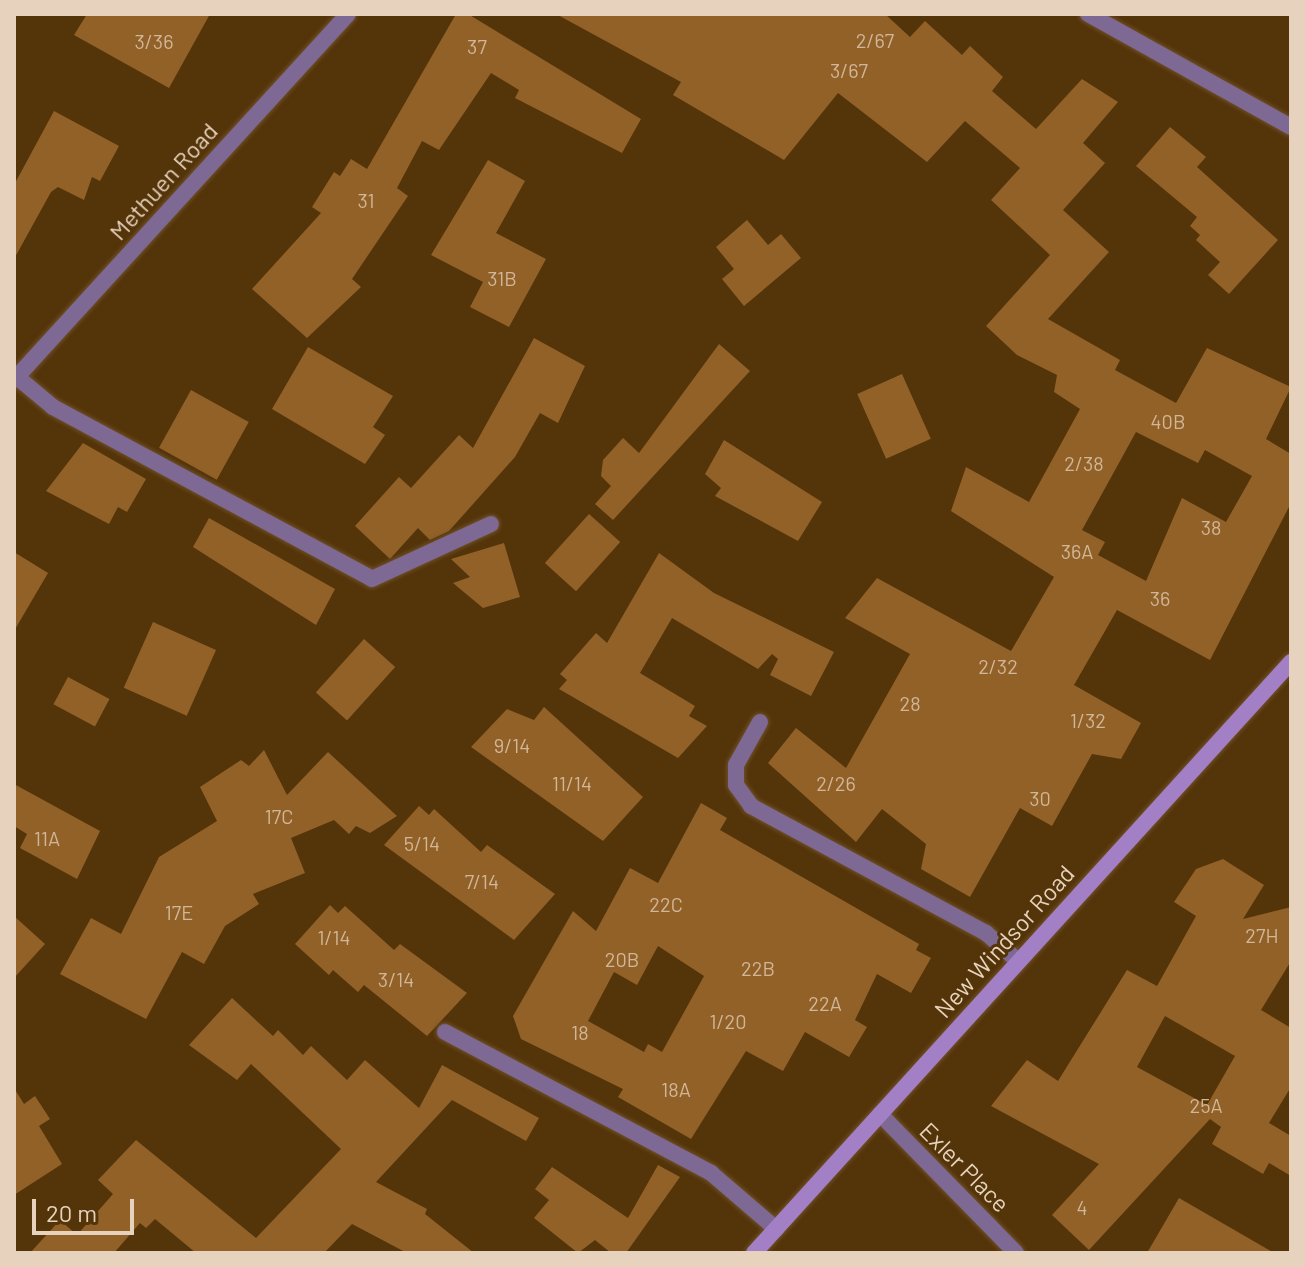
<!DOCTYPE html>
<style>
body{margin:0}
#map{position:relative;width:1305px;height:1267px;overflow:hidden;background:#543409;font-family:Barlow,sans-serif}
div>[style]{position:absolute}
.building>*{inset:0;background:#916128;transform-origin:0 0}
.roads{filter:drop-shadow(0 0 2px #6e5029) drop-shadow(0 0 2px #6e5029)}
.service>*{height:16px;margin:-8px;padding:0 8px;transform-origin:8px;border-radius:8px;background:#7e6894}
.minor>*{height:16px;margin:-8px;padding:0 8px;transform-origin:8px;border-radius:8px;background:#7e6894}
.tertiary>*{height:16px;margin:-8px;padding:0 8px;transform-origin:8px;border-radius:8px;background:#7e6894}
.secondary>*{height:16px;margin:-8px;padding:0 8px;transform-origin:8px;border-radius:8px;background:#a37fc5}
span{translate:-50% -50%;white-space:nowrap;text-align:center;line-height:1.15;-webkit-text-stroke:6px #543409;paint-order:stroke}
.number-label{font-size:20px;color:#d1b698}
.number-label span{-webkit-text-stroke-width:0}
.street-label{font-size:24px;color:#e6d2bd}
.frame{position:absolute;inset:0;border:16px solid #e6d2bd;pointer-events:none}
.scale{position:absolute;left:32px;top:1199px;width:102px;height:36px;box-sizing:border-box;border:4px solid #e6d2bd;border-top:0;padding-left:10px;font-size:24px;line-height:28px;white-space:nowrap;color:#e6d2bd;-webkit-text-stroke:6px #543409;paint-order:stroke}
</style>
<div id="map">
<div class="building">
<i style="clip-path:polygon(87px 14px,210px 14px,169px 88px,74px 35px)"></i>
<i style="clip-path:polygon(456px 14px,468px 14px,641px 119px,622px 153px,515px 98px,519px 90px,491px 73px,439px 150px,422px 141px,397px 188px,408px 196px,352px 279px,361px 287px,307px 338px,252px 289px,321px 213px,312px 207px,334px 172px,340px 176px,351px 159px,367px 169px)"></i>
<i style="clip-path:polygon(evenodd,556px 14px,885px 14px,910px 37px,925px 21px,962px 55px,970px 46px,1003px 77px,992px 91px,1036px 129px,1082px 79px,1118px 102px,1083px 143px,1105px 163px,1063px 210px,1109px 252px,1048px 319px,1120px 360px,1115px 370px,1176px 403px,1207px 348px,1291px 387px,1266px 439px,1291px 454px,1291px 503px,1210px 660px,1117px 610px,1074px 685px,1141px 723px,1121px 759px,1092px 754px,1052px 826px,1020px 808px,970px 897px,921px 869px,926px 844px,882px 809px,856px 842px,768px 763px,796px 728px,846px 768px,910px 654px,845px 618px,877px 578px,1011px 651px,1054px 577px,951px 511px,966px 467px,1029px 502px,1080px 409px,1054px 392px,1057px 375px,1017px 355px,986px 326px,1050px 255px,991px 200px,1020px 168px,965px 121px,927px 162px,838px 93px,784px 160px,673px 95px,681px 82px,556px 14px,1136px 432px,1198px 463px,1205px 450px,1252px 476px,1226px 522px,1182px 498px,1146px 581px,1098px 555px,1105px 542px,1082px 530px,1136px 432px)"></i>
<i style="clip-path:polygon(54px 111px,119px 146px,100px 181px,92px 177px,84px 200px,58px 187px,51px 192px,14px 259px,14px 185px)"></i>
<i style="clip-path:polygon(1170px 127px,1206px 157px,1197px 167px,1278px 240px,1229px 294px,1208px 275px,1220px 262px,1196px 240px,1200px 235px,1190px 226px,1197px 217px,1136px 166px)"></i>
<i style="clip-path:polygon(488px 160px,525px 181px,496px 233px,546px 259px,509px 327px,470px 307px,483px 282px,431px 255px)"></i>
<i style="clip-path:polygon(747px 220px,768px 245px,781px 234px,801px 258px,744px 306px,722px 279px,734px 269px,716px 247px)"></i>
<i style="clip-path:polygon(534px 338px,585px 366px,558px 423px,540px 413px,515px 457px,449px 531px,430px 540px,418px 528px,390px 559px,355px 526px,399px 477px,411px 488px,459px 435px,473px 448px)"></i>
<i style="clip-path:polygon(719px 344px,750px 371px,613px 520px,595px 504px,611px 486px,601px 476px,603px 460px,623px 438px,639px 453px)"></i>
<i style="clip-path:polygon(308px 347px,393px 396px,373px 427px,385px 435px,365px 464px,272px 409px)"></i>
<i style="left:902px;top:374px;width:71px;height:49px;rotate:66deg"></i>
<i style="left:191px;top:390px;width:66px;height:66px;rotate:29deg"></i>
<i style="clip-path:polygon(724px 440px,822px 502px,798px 541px,715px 496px,721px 488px,705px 474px)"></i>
<i style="clip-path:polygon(83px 443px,146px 479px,127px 512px,118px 507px,109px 524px,46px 491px)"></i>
<i style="left:589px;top:514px;width:42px;height:66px;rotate:42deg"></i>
<i style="clip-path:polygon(209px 518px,335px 589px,316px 625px,193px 547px)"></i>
<i style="clip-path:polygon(504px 543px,520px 597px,483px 608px,453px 583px,470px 577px,451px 559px)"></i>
<i style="clip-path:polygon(14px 552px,48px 573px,14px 631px)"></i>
<i style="clip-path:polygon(659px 553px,714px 593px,834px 652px,811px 696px,770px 675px,778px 659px,772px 654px,758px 669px,672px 618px,640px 673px,695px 706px,689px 716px,707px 726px,678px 758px,559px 689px,567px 680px,560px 674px,596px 633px,607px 643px)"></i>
<i style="left:153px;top:622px;width:69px;height:72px;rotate:24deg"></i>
<i style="left:364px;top:639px;width:42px;height:72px;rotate:42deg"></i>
<i style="left:68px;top:677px;width:47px;height:31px;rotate:28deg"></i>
<i style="clip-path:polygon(544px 707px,643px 797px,603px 841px,471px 747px,507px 709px,534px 720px)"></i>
<i style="clip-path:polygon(264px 750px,287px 795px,328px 752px,397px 816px,370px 833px,356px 826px,349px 834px,334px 820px,291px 838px,305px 873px,253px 894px,259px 904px,225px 926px,204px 964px,182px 952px,146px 1019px,60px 974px,91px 918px,121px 934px,159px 857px,217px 821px,200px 787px,241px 760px,249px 766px)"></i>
<i style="clip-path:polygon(14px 784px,100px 831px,77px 879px,20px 848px,27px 834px,14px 826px)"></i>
<i style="clip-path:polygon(evenodd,701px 803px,727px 818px,720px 830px,919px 944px,916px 950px,931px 958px,911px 993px,877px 974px,855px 1020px,867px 1027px,849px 1057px,805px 1032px,783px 1071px,746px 1051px,691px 1139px,618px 1097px,623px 1089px,521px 1039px,513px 1016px,573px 911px,596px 931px,630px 868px,658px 883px,701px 803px,658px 946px,704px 976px,662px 1052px,648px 1044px,644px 1052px,588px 1021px,614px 972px,637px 985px,658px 946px)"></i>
<i style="clip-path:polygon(419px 806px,429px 815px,434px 809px,481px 852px,487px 845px,555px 894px,514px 940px,384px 845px)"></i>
<i style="clip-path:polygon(evenodd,1223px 859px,1264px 885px,1243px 919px,1291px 907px,1291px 961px,1261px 1010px,1291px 1028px,1291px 1087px,1269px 1123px,1291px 1136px,1291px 1176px,1269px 1163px,1263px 1174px,1212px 1144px,1221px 1127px,1210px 1119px,1089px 1250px,1052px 1215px,1099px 1164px,991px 1106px,1027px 1060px,1058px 1081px,1127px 970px,1157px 986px,1196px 916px,1174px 902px,1196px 869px,1223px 859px,1165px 1016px,1235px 1056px,1207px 1105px,1137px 1067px,1165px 1016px)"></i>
<i style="clip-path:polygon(330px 905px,338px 913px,345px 906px,394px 950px,400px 944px,467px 993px,427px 1036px,364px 985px,358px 992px,333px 970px,329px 975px,295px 944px)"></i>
<i style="clip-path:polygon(14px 916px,45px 944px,14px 978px)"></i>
<i style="clip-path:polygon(232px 998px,273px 1036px,278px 1030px,303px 1055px,311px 1046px,347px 1080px,365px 1060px,419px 1108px,442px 1065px,539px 1118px,526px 1141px,452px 1100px,376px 1182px,427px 1209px,425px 1214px,474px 1253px,407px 1253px,352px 1224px,324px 1253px,196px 1253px,155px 1219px,146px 1228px,140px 1223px,114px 1253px,30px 1253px,60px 1220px,77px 1235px,113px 1194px,98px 1180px,136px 1140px,256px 1238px,341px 1149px,251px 1064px,237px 1080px,189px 1045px)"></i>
<i style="clip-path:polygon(14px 1088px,24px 1104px,35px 1096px,50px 1119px,39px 1126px,62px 1164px,14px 1195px)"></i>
<i style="clip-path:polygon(658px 1165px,680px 1177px,626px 1253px,611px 1253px,595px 1240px,578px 1253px,534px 1218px,549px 1200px,535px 1189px,552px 1167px,628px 1218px)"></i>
<i style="clip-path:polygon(1179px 1198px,1205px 1213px,1274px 1253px,1147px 1253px)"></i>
</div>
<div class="roads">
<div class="service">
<i style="left:17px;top:377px;width:47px;rotate:39.8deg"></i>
<i style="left:53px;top:407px;width:362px;rotate:28.3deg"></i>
<i style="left:372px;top:579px;width:131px;rotate:-24.8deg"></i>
<i style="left:760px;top:722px;width:49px;rotate:119.2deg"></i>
<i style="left:736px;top:765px;width:20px;rotate:90deg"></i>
<i style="left:736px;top:785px;width:26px;rotate:54deg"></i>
<i style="left:751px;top:806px;width:267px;rotate:28.4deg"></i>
<i style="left:986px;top:933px;width:43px;rotate:41.2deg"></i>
<i style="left:445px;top:1032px;width:301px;rotate:27.9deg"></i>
<i style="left:711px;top:1173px;width:86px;rotate:40.7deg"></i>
</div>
<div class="minor">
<i style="left:14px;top:380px;width:495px;rotate:-47.6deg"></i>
<i style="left:880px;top:1114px;width:194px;rotate:45.6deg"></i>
</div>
<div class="tertiary">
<i style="left:1088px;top:14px;width:232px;rotate:29.1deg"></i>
</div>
<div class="secondary">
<i style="left:754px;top:1253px;width:799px;rotate:-47.74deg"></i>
</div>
</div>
<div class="number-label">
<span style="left:875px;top:40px">2/67</span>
<span style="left:154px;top:41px">3/36</span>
<span style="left:477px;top:46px">37</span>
<span style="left:849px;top:70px">3/67</span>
<span style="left:366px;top:200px">31</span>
<span style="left:502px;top:278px">31B</span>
<span style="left:1168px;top:421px">40B</span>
<span style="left:1084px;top:463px">2/38</span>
<span style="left:1211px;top:527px">38</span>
<span style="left:1077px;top:551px">36A</span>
<span style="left:1160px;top:598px">36</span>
<span style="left:998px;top:666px">2/32</span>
<span style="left:910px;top:703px">28</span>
<span style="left:1088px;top:720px">1/32</span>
<span style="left:512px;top:745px">9/14</span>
<span style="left:572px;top:783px">11/14</span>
<span style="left:836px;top:783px">2/26</span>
<span style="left:1040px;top:798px">30</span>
<span style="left:279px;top:816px">17C</span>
<span style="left:47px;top:838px">11A</span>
<span style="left:422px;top:843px">5/14</span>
<span style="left:482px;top:881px">7/14</span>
<span style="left:666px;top:904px">22C</span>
<span style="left:179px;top:912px">17E</span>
<span style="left:1262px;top:935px">27H</span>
<span style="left:334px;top:937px">1/14</span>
<span style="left:622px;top:959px">20B</span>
<span style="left:758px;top:968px">22B</span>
<span style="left:396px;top:979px">3/14</span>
<span style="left:825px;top:1003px">22A</span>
<span style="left:728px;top:1021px">1/20</span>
<span style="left:580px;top:1032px">18</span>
<span style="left:676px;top:1089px">18A</span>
<span style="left:1206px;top:1105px">25A</span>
<span style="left:1082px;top:1207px">4</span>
</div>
<div class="street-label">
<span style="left:163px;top:181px;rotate:-48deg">Methuen Road</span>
<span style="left:1004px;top:941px;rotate:-48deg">New Windsor Road</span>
<span style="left:965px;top:1167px;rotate:45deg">Exler Place</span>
</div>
<div class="frame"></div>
<div class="scale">20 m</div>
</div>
